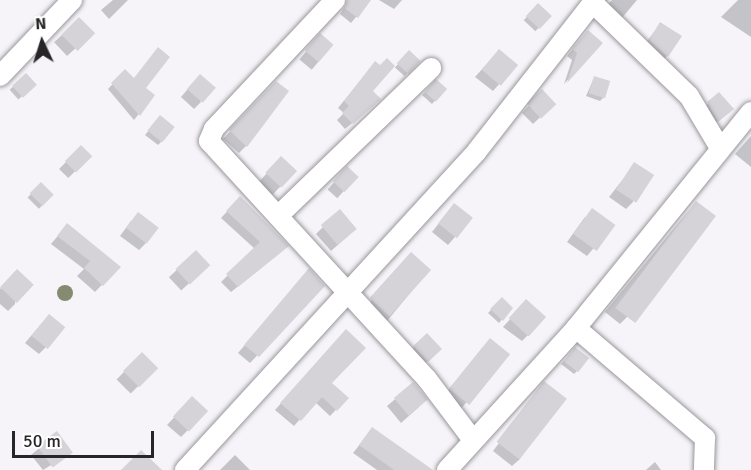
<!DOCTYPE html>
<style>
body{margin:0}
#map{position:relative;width:751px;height:470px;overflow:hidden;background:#f6f4f9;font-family:Signika,sans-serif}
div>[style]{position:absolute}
.shadow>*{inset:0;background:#0003;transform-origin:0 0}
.building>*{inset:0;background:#d5d3d8;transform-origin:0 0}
.roads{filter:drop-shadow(0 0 2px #98979c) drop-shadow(0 0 2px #98979c)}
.minor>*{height:20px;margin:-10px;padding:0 10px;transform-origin:10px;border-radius:10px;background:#fff}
.trees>*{width:16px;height:16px;margin:-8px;border-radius:50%;background:#858b71}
span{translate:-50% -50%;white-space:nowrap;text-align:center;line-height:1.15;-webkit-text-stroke:4.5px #fff;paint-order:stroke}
.north{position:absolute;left:12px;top:12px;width:60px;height:60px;-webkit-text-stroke:4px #fff;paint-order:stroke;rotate:356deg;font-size:16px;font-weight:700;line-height:24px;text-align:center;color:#262628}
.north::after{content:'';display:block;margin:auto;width:21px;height:27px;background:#262628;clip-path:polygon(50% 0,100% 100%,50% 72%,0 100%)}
.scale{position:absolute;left:12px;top:431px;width:142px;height:27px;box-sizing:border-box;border:3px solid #262628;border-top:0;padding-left:8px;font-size:18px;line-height:21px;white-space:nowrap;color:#262628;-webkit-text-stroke:4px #fff;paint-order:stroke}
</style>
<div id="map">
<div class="shadow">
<i style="clip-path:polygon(113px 0,128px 0,109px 19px,101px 10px)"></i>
<i style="clip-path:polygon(349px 0,370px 0,351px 23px,340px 14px)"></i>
<i style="clip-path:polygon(379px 0,402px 0,394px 9px)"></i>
<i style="clip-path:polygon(612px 0,637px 0,622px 18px,607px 5px)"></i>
<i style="clip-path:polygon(738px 0,751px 0,751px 37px,721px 17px)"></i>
<i style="left:538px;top:5px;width:16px;height:21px;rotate:43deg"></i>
<i style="left:79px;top:19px;width:19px;height:34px;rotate:47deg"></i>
<i style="clip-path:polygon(660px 24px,667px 56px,660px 63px,642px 48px)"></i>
<i style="left:320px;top:35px;width:16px;height:32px;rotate:40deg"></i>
<i style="clip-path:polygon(582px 38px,601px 43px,564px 84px,572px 60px,567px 56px)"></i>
<i style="left:409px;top:52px;width:13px;height:21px;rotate:42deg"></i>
<i style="clip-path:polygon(492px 58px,516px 65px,493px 91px,475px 77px)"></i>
<i style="clip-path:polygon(369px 70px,373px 106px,345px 129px,337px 120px,344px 113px,338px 108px)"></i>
<i style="clip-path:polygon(125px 71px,153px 96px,134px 120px,108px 89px)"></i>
<i style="left:26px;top:75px;width:13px;height:22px;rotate:48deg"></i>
<i style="clip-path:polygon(594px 78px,604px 97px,600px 101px,586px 96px)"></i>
<i style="clip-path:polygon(436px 82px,445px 89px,432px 104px,422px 95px)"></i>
<i style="clip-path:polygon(193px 83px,201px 102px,194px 109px,181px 97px)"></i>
<i style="clip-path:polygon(276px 83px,246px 146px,239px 153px,223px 139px)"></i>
<i style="clip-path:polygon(719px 94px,724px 116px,710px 128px,700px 111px)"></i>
<i style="clip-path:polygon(535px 99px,554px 104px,533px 124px,522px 113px)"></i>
<i style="clip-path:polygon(157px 121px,161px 142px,158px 145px,145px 135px)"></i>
<i style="clip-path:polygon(751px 136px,751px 167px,735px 154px)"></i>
<i style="left:81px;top:147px;width:13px;height:31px;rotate:45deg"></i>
<i style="left:281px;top:158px;width:19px;height:33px;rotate:43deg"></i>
<i style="clip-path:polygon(635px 164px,633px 202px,626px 209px,609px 197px)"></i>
<i style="left:347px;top:168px;width:13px;height:29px;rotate:42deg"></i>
<i style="left:41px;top:184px;width:16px;height:19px;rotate:45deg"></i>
<i style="clip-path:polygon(240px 198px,281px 252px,231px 292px,221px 282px,255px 249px,221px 218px)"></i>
<i style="clip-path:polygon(689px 210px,627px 317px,620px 324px,605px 312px)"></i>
<i style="clip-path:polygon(447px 213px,455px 237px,448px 245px,432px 232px)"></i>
<i style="clip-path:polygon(585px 217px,613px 225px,587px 256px,567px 242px)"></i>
<i style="clip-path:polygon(131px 221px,146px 243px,139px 250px,120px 236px)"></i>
<i style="clip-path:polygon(67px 225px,119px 267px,95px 292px,77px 276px,84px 269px,51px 244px)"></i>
<i style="clip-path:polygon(323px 227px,348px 236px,331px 251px,316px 234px)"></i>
<i style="left:196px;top:252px;width:18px;height:37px;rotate:47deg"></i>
<i style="clip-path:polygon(403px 262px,429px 270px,383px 326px,365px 308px)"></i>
<i style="clip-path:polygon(309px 270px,323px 286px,250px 363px,238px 353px)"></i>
<i style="clip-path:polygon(17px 272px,15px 304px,8px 311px,0 304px,0 289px)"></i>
<i style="clip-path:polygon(502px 299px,511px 308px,499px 323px,488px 313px)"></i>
<i style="clip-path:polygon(519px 309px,529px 334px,522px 341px,503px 327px)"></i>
<i style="clip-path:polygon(42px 323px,46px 347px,39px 354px,25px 343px)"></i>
<i style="clip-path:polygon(340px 337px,330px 384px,347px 398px,330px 416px,315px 402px,294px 426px,275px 410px)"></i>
<i style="clip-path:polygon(414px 347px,433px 356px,420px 368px,407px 354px)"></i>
<i style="clip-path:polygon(483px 347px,508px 354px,459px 411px,443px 397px)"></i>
<i style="clip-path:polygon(575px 349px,577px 371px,574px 374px,561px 364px)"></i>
<i style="left:142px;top:354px;width:20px;height:36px;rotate:45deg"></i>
<i style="clip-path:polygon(544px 383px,520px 459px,512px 466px,493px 451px)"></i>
<i style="clip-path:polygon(413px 384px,419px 407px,401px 423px,387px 406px)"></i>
<i style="clip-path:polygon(185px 406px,188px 430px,181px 437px,167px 425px)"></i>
<i style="clip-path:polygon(372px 429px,418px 470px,377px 470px,353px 453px)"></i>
<i style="clip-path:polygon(57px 433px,71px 453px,43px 470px,31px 455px)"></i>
<i style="clip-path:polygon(235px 455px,250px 470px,220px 470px)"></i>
<i style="clip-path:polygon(655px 462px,661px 470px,646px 470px)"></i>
</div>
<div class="building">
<i style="clip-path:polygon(347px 0,371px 0,358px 18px,344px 8px)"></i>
<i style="left:538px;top:3px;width:19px;height:18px;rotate:43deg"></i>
<i style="left:79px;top:17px;width:23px;height:25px;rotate:45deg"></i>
<i style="clip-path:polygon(660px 22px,682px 36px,668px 57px,649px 40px)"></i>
<i style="clip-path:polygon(588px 30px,603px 43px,567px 83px,577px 53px,572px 49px)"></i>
<i style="left:320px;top:33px;width:18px;height:23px;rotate:41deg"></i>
<i style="clip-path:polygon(158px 47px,170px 57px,146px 88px,155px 95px,140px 116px,111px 83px,125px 69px,134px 78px)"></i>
<i style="left:499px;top:49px;width:25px;height:27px;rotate:40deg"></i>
<i style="left:409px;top:50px;width:16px;height:18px;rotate:43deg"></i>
<i style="clip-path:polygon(387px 58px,395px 66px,373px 91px,381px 99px,353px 124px,342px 113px,349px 106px,344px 101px,375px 61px,380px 65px)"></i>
<i style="left:26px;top:73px;width:16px;height:19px;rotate:47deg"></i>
<i style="left:200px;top:74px;width:21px;height:20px;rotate:41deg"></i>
<i style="left:594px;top:76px;width:17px;height:18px;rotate:17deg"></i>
<i style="left:436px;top:79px;width:15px;height:17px;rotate:42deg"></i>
<i style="clip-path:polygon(276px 81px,289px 91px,247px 147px,229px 130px)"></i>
<i style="left:542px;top:89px;width:21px;height:21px;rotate:47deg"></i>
<i style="clip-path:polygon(719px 92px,734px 109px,718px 122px,707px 102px)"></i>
<i style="left:160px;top:115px;width:19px;height:20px;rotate:39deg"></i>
<i style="left:81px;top:145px;width:16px;height:23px;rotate:45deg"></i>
<i style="left:281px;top:156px;width:22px;height:23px;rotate:43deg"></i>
<i style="left:634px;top:162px;width:24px;height:33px;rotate:33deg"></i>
<i style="left:347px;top:166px;width:16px;height:21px;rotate:43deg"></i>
<i style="left:41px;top:182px;width:18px;height:16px;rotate:45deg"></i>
<i style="clip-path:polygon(240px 196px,289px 246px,238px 287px,226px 274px,260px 242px,226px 211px)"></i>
<i style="left:696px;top:201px;width:25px;height:134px;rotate:37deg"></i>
<i style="left:454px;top:203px;width:24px;height:26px;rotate:38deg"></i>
<i style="left:592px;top:208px;width:29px;height:32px;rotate:36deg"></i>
<i style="left:340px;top:209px;width:26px;height:25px;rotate:50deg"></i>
<i style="left:138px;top:212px;width:26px;height:20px;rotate:37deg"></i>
<i style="clip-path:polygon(67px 223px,121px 267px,103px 286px,84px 268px,90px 261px,57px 236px)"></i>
<i style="left:196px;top:250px;width:21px;height:28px;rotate:47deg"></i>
<i style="left:411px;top:252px;width:27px;height:62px;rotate:42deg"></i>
<i style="clip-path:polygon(309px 268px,325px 286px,259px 357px,244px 345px)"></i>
<i style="left:17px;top:269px;width:23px;height:25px;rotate:43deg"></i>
<i style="clip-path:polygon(502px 297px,513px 308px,503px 321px,490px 309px)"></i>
<i style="left:526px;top:299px;width:27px;height:26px;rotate:42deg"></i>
<i style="left:49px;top:314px;width:21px;height:28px;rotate:39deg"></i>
<i style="clip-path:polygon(346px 329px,366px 348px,332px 383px,349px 398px,337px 411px,322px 397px,301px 421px,280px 403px)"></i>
<i style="left:427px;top:333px;width:22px;height:19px;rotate:47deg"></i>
<i style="left:490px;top:338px;width:26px;height:65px;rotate:39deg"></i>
<i style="left:575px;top:347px;width:18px;height:18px;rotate:38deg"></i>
<i style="left:142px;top:352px;width:23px;height:27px;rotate:45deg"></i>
<i style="left:544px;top:381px;width:29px;height:77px;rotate:38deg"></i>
<i style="left:413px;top:382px;width:23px;height:25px;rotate:50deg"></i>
<i style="left:192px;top:396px;width:22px;height:28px;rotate:43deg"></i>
<i style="clip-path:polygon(372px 427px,433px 470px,394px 470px,359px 445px)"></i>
<i style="left:57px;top:431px;width:27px;height:25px;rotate:54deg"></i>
<i style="clip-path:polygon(141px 450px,162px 470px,121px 470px)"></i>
</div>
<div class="roads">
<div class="minor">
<i style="left:335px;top:0;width:177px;rotate:133.2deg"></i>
<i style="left:214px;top:129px;width:13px;rotate:113deg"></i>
<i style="left:209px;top:141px;width:323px;rotate:47.5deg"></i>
<i style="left:427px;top:379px;width:76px;rotate:53deg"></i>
<i style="left:593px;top:3px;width:134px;rotate:44.1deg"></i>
<i style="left:689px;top:96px;width:61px;rotate:59.2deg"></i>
<i style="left:0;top:76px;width:105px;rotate:-46.5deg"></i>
<i style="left:278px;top:216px;width:213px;rotate:-44deg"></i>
<i style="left:576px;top:328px;width:170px;rotate:40.5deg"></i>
<i style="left:705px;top:438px;width:32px;rotate:92deg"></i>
<i style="left:185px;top:470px;width:432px;rotate:-47.5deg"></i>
<i style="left:477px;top:151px;width:192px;rotate:-52deg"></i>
<i style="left:447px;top:470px;width:192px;rotate:-47.7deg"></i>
<i style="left:576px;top:328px;width:278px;rotate:-51deg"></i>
</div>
</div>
<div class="trees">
<i style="left:65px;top:293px"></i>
</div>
<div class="north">N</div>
<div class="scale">50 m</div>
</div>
